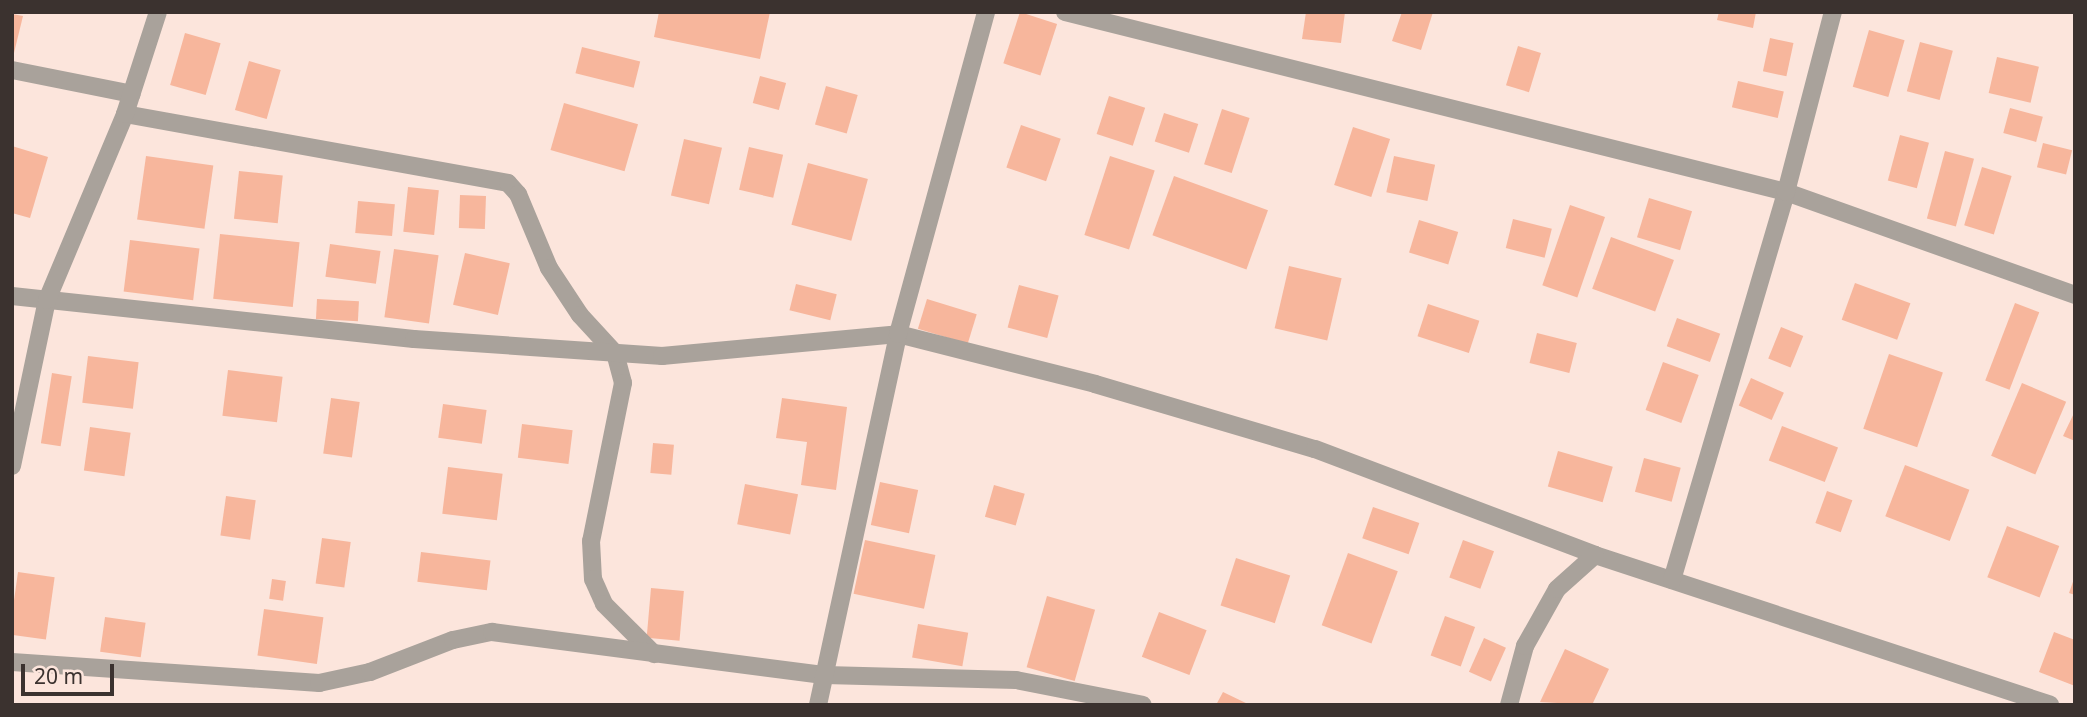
<!DOCTYPE html>
<style>
body{margin:0}
#map{position:relative;width:2087px;height:717px;overflow:hidden;background:#fce5dc;font-family:"Noto Sans",sans-serif}
div>[style]{position:absolute}
.building>*{inset:0;background:#f7b69c;transform-origin:0 0}
.street>*{height:18px;margin:-9px;padding:0 9px;transform-origin:9px;border-radius:9px;background:#a9a29b}
span{translate:-50% -50%;white-space:nowrap;text-align:center;line-height:1.15;-webkit-text-stroke:7px #fce5dc;paint-order:stroke}
.frame{position:absolute;inset:0;border:14px solid #3b322f;pointer-events:none}
.scale{position:absolute;left:21px;top:664px;width:93px;height:32px;box-sizing:border-box;border:4px solid #3b322f;border-top:0;padding-left:9px;font-size:21px;line-height:24px;white-space:nowrap;color:#3b322f;-webkit-text-stroke:5px #fce5dc;paint-order:stroke}
</style>
<div id="map">
<div class="building">
<i style="clip-path:polygon(659px 12px,770px 12px,760px 59px,654px 37px)"></i>
<i style="left:1020px;top:12px;width:39px;height:54px;rotate:18deg"></i>
<i style="clip-path:polygon(1306px 12px,1345px 12px,1341px 43px,1302px 39px)"></i>
<i style="clip-path:polygon(1402px 12px,1433px 12px,1421px 50px,1392px 41px)"></i>
<i style="clip-path:polygon(1719px 12px,1756px 12px,1753px 28px,1717px 20px)"></i>
<i style="clip-path:polygon(12px 14px,23px 16px,13px 57px,12px 56px)"></i>
<i style="left:1869px;top:30px;width:37px;height:59px;rotate:16deg"></i>
<i style="left:185px;top:33px;width:37px;height:54px;rotate:16deg"></i>
<i style="left:1770px;top:38px;width:24px;height:34px;rotate:12deg"></i>
<i style="left:1920px;top:42px;width:34px;height:51px;rotate:15deg"></i>
<i style="left:1518px;top:46px;width:24px;height:41px;rotate:17deg"></i>
<i style="left:582px;top:47px;width:60px;height:27px;rotate:14deg"></i>
<i style="left:1997px;top:57px;width:43px;height:37px;rotate:13deg"></i>
<i style="left:249px;top:61px;width:33px;height:51px;rotate:16deg"></i>
<i style="left:760px;top:76px;width:27px;height:28px;rotate:15deg"></i>
<i style="left:1738px;top:81px;width:47px;height:27px;rotate:13deg"></i>
<i style="left:826px;top:86px;width:33px;height:40px;rotate:16deg"></i>
<i style="left:1109px;top:96px;width:38px;height:40px;rotate:18deg"></i>
<i style="left:564px;top:103px;width:77px;height:49px;rotate:16deg"></i>
<i style="left:2010px;top:108px;width:34px;height:26px;rotate:15deg"></i>
<i style="left:1222px;top:109px;width:29px;height:58px;rotate:18deg"></i>
<i style="left:1164px;top:113px;width:36px;height:30px;rotate:18deg"></i>
<i style="left:1021px;top:125px;width:42px;height:45px;rotate:19deg"></i>
<i style="left:1353px;top:127px;width:39px;height:61px;rotate:18deg"></i>
<i style="left:1900px;top:135px;width:30px;height:47px;rotate:15deg"></i>
<i style="left:684px;top:139px;width:39px;height:58px;rotate:13deg"></i>
<i style="left:2043px;top:143px;width:30px;height:25px;rotate:14deg"></i>
<i style="clip-path:polygon(12px 146px,48px 157px,30px 218px,12px 213px)"></i>
<i style="left:749px;top:147px;width:35px;height:44px;rotate:13deg"></i>
<i style="left:1945px;top:151px;width:30px;height:70px;rotate:15deg"></i>
<i style="left:146px;top:156px;width:68px;height:64px;rotate:8deg"></i>
<i style="left:1110px;top:156px;width:47px;height:83px;rotate:18deg"></i>
<i style="left:1394px;top:156px;width:42px;height:37px;rotate:12deg"></i>
<i style="left:808px;top:163px;width:62px;height:64px;rotate:15deg"></i>
<i style="left:1982px;top:167px;width:31px;height:61px;rotate:17deg"></i>
<i style="left:239px;top:171px;width:44px;height:48px;rotate:6deg"></i>
<i style="left:1174px;top:176px;width:100px;height:63px;rotate:20deg"></i>
<i style="left:408px;top:187px;width:31px;height:45px;rotate:6deg"></i>
<i style="left:460px;top:195px;width:26px;height:33px;rotate:2deg"></i>
<i style="left:1649px;top:198px;width:45px;height:41px;rotate:17deg"></i>
<i style="left:358px;top:201px;width:37px;height:32px;rotate:5deg"></i>
<i style="left:1570px;top:205px;width:37px;height:85px;rotate:19deg"></i>
<i style="left:1513px;top:219px;width:40px;height:30px;rotate:14deg"></i>
<i style="left:1419px;top:220px;width:41px;height:34px;rotate:17deg"></i>
<i style="left:220px;top:234px;width:80px;height:65px;rotate:6deg"></i>
<i style="left:1611px;top:237px;width:67px;height:55px;rotate:20deg"></i>
<i style="left:130px;top:240px;width:70px;height:52px;rotate:7deg"></i>
<i style="left:330px;top:244px;width:51px;height:33px;rotate:8deg"></i>
<i style="left:394px;top:249px;width:45px;height:69px;rotate:8deg"></i>
<i style="left:465px;top:253px;width:46px;height:53px;rotate:13deg"></i>
<i style="left:1289px;top:266px;width:54px;height:64px;rotate:13deg"></i>
<i style="left:1855px;top:283px;width:59px;height:39px;rotate:20deg"></i>
<i style="left:796px;top:284px;width:42px;height:27px;rotate:14deg"></i>
<i style="left:1019px;top:285px;width:41px;height:44px;rotate:15deg"></i>
<i style="left:317px;top:299px;width:42px;height:20px;rotate:3deg"></i>
<i style="left:927px;top:299px;width:52px;height:31px;rotate:17deg"></i>
<i style="left:2015px;top:303px;width:26px;height:83px;rotate:21deg"></i>
<i style="left:1428px;top:304px;width:54px;height:34px;rotate:18deg"></i>
<i style="left:1677px;top:318px;width:46px;height:30px;rotate:20deg"></i>
<i style="left:1781px;top:327px;width:24px;height:34px;rotate:22deg"></i>
<i style="left:1537px;top:333px;width:41px;height:31px;rotate:14deg"></i>
<i style="left:1889px;top:354px;width:57px;height:79px;rotate:19deg"></i>
<i style="left:88px;top:356px;width:51px;height:47px;rotate:7deg"></i>
<i style="left:1663px;top:362px;width:38px;height:51px;rotate:20deg"></i>
<i style="left:228px;top:370px;width:55px;height:46px;rotate:7deg"></i>
<i style="left:52px;top:373px;width:20px;height:71px;rotate:9deg"></i>
<i style="left:1751px;top:378px;width:36px;height:30px;rotate:24deg"></i>
<i style="left:2022px;top:383px;width:48px;height:79px;rotate:23deg"></i>
<i style="left:331px;top:398px;width:29px;height:56px;rotate:8deg"></i>
<i style="clip-path:polygon(782px 398px,847px 407px,836px 490px,801px 485px,807px 442px,776px 438px)"></i>
<i style="left:443px;top:404px;width:44px;height:34px;rotate:8deg"></i>
<i style="clip-path:polygon(2075px 411px,2075px 441px,2063px 436px)"></i>
<i style="left:522px;top:424px;width:51px;height:34px;rotate:7deg"></i>
<i style="left:1782px;top:426px;width:60px;height:37px;rotate:21deg"></i>
<i style="left:90px;top:427px;width:41px;height:44px;rotate:8deg"></i>
<i style="left:653px;top:443px;width:21px;height:30px;rotate:5deg"></i>
<i style="left:1558px;top:451px;width:57px;height:37px;rotate:16deg"></i>
<i style="left:1644px;top:458px;width:38px;height:35px;rotate:15deg"></i>
<i style="left:1905px;top:465px;width:69px;height:55px;rotate:21deg"></i>
<i style="left:448px;top:467px;width:55px;height:47px;rotate:7deg"></i>
<i style="left:880px;top:482px;width:39px;height:44px;rotate:12deg"></i>
<i style="left:745px;top:484px;width:54px;height:41px;rotate:11deg"></i>
<i style="left:994px;top:485px;width:32px;height:33px;rotate:16deg"></i>
<i style="left:1827px;top:491px;width:27px;height:34px;rotate:20deg"></i>
<i style="left:226px;top:496px;width:30px;height:40px;rotate:8deg"></i>
<i style="left:1373px;top:507px;width:49px;height:33px;rotate:19deg"></i>
<i style="left:2007px;top:526px;width:56px;height:55px;rotate:21deg"></i>
<i style="left:322px;top:538px;width:29px;height:46px;rotate:8deg"></i>
<i style="left:865px;top:540px;width:72px;height:55px;rotate:12deg"></i>
<i style="left:1463px;top:540px;width:33px;height:40px;rotate:20deg"></i>
<i style="left:421px;top:552px;width:70px;height:30px;rotate:7deg"></i>
<i style="left:1348px;top:553px;width:53px;height:77px;rotate:20deg"></i>
<i style="left:1236px;top:558px;width:57px;height:50px;rotate:18deg"></i>
<i style="left:18px;top:572px;width:37px;height:63px;rotate:8deg"></i>
<i style="clip-path:polygon(2075px 576px,2075px 595px,2069px 593px)"></i>
<i style="left:272px;top:579px;width:14px;height:20px;rotate:8deg"></i>
<i style="left:651px;top:588px;width:33px;height:50px;rotate:5deg"></i>
<i style="left:1047px;top:596px;width:50px;height:74px;rotate:16deg"></i>
<i style="left:264px;top:609px;width:60px;height:47px;rotate:8deg"></i>
<i style="left:1159px;top:612px;width:51px;height:48px;rotate:21deg"></i>
<i style="left:1445px;top:616px;width:32px;height:42px;rotate:20deg"></i>
<i style="left:105px;top:617px;width:41px;height:35px;rotate:8deg"></i>
<i style="left:918px;top:624px;width:51px;height:34px;rotate:10deg"></i>
<i style="clip-path:polygon(2054px 632px,2075px 640px,2075px 686px,2039px 672px)"></i>
<i style="left:1484px;top:638px;width:24px;height:37px;rotate:24deg"></i>
<i style="clip-path:polygon(1565px 649px,1609px 669px,1592px 705px,1540px 702px)"></i>
<i style="clip-path:polygon(1223px 692px,1250px 705px,1216px 705px)"></i>
</div>
<div class="street">
<i style="left:1065px;top:12px;width:743px;rotate:14.02deg"></i>
<i style="left:1786px;top:192px;width:307px;rotate:19.6deg"></i>
<i style="left:12px;top:70px;width:122px;rotate:11.3deg"></i>
<i style="left:125px;top:114px;width:389px;rotate:10.2deg"></i>
<i style="left:508px;top:183px;width:15px;rotate:48deg"></i>
<i style="left:518px;top:194px;width:80px;rotate:67.3deg"></i>
<i style="left:549px;top:268px;width:56px;rotate:56.6deg"></i>
<i style="left:580px;top:315px;width:52px;rotate:47.4deg"></i>
<i style="left:615px;top:353px;width:31px;rotate:75deg"></i>
<i style="left:623px;top:383px;width:161px;rotate:101.4deg"></i>
<i style="left:591px;top:541px;width:38px;rotate:87deg"></i>
<i style="left:593px;top:579px;width:27px;rotate:66deg"></i>
<i style="left:604px;top:604px;width:71px;rotate:45deg"></i>
<i style="left:12px;top:296px;width:404px;rotate:6.1deg"></i>
<i style="left:414px;top:339px;width:249px;rotate:3.9deg"></i>
<i style="left:662px;top:356px;width:237px;rotate:-5.3deg"></i>
<i style="left:898px;top:334px;width:203px;rotate:14.2deg"></i>
<i style="left:1095px;top:384px;width:229px;rotate:16.5deg"></i>
<i style="left:1315px;top:449px;width:299px;rotate:20.7deg"></i>
<i style="left:1595px;top:555px;width:479px;rotate:18.2deg"></i>
<i style="left:12px;top:466px;width:170px;rotate:-78.1deg"></i>
<i style="left:47px;top:300px;width:202px;rotate:-67.2deg"></i>
<i style="left:125px;top:114px;width:107px;rotate:-72.1deg"></i>
<i style="left:1672px;top:580px;width:404px;rotate:-73.6deg"></i>
<i style="left:1786px;top:192px;width:186px;rotate:-75.4deg"></i>
<i style="left:12px;top:662px;width:308px;rotate:3.9deg"></i>
<i style="left:319px;top:683px;width:52px;rotate:-12.2deg"></i>
<i style="left:370px;top:672px;width:89px;rotate:-21.1deg"></i>
<i style="left:453px;top:640px;width:40px;rotate:-12deg"></i>
<i style="left:492px;top:632px;width:336px;rotate:7.4deg"></i>
<i style="left:825px;top:675px;width:191px;rotate:1.5deg"></i>
<i style="left:1016px;top:680px;width:129px;rotate:11.1deg"></i>
<i style="left:818px;top:705px;width:380px;rotate:-77.8deg"></i>
<i style="left:898px;top:334px;width:334px;rotate:-74.7deg"></i>
<i style="left:1509px;top:705px;width:61px;rotate:-74.8deg"></i>
<i style="left:1525px;top:646px;width:65px;rotate:-60.7deg"></i>
<i style="left:1557px;top:589px;width:51px;rotate:-41.8deg"></i>
</div>
<div class="frame"></div>
<div class="scale">20 m</div>
</div>
